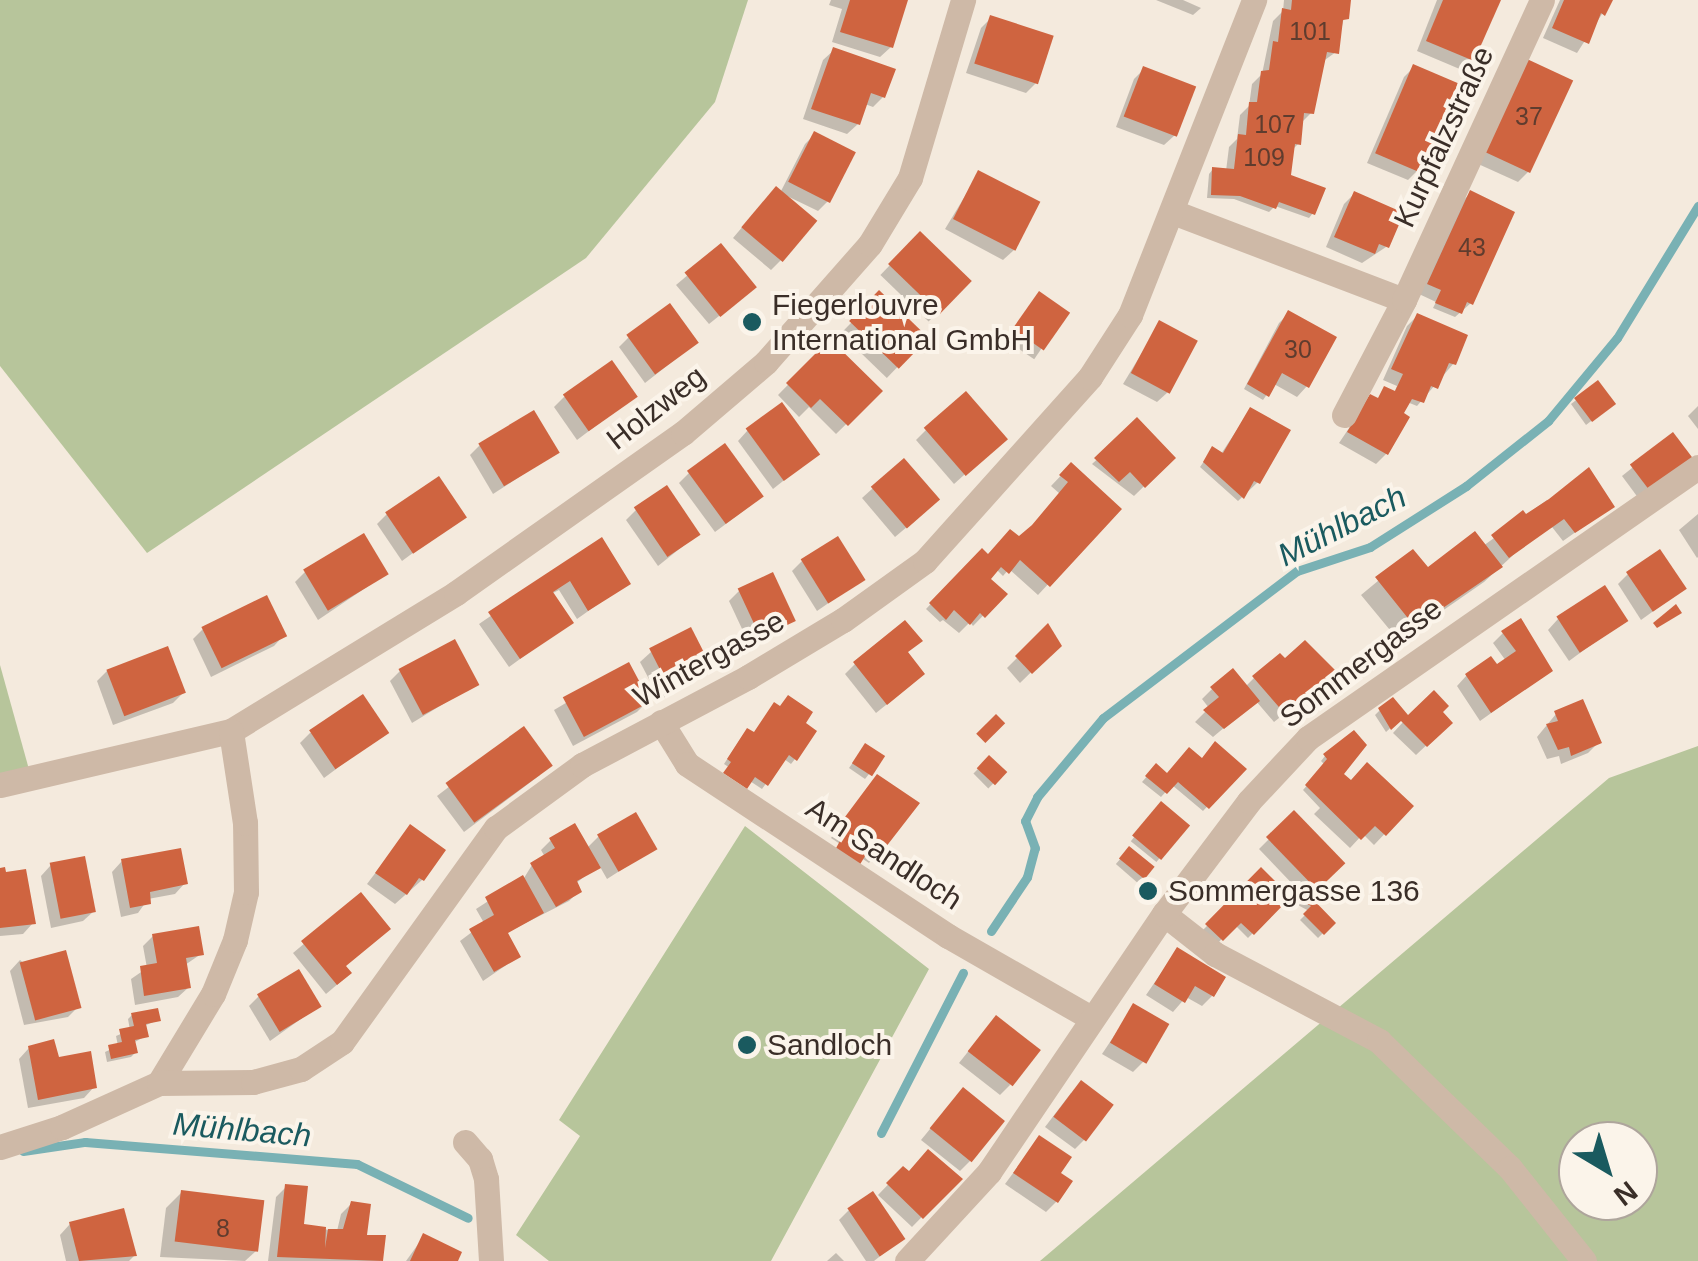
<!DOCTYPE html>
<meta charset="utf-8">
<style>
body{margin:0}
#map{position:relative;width:1698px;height:1261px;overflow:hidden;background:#f4eadd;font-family:Helvetica,sans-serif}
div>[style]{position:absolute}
.green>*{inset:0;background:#b7c59b}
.shadow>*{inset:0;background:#0003;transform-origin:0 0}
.stream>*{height:9px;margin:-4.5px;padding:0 4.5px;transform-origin:4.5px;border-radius:4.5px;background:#79b1b4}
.building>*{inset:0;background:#cf6440;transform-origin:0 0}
.minor>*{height:25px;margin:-12.5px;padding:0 12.5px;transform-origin:12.5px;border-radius:12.5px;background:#ceb9a7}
.dots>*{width:28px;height:28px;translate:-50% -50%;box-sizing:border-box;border:5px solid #fbf4ea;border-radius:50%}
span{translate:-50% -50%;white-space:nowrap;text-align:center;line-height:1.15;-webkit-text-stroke:8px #fbf4ea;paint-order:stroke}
.number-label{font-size:25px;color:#5f3c2e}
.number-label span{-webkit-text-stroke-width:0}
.street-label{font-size:30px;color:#3a2e28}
.poi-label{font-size:30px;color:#3a2e28}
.left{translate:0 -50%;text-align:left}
.water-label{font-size:32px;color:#1a5a5f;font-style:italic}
.north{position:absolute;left:1558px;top:1121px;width:100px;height:100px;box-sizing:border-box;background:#fbf4ea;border:2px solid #aea59c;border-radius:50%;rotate:142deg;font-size:28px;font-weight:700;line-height:40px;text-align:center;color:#3a2e28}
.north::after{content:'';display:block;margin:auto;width:35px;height:45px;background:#1a5a5f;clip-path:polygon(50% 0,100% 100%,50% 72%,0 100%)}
</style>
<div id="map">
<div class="green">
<i style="clip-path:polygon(0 0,748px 0,715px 102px,586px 258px,147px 553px,0 366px)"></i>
<i style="clip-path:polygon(0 665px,30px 773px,0 776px)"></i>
<i style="clip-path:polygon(evenodd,1698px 746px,1698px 1261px,1040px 1261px,1609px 778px,1698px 746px,1578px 1141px,1638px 1141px,1638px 1201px,1578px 1201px,1578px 1141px)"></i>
<i style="clip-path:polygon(745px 826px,929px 969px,771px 1261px,549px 1261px,516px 1235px,580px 1136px,559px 1120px)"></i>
</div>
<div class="shadow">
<i style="clip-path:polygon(831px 0,905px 0,891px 47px,880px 57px,832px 42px,842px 9px,829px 5px)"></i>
<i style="clip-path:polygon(1156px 0,1183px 0,1201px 8px,1193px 15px)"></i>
<i style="clip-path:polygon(1284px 0,1348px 0,1336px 52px,1322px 62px,1311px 113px,1300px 124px,1298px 144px,1291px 151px,1288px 177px,1313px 213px,1309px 218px,1275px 206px,1269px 212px,1234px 199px,1207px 198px,1209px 174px,1213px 169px,1226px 171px,1229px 147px,1237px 139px,1240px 115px,1249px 106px,1252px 84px,1262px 74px,1273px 21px,1283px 11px)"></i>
<i style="clip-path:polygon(1437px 0,1498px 0,1472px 60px,1462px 70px,1417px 51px)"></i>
<i style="clip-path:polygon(1560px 0,1611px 0,1577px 53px,1543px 38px)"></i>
<i style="clip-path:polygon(991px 18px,1036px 83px,1026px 93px,966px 73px,981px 28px)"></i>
<i style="clip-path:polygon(834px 50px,883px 97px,873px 107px,865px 104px,858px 124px,847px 134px,803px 119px,823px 60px)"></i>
<i style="clip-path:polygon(1414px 67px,1418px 170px,1408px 180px,1367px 163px,1404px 77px)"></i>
<i style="clip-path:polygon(1144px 69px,1175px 135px,1164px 145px,1116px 127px,1134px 79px)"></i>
<i style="clip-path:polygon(1518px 72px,1528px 172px,1518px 182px,1476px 163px)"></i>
<i style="clip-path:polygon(815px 134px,828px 201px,818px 211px,787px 196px,781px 260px,771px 270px,733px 238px,766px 199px,780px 193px,805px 144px)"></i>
<i style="clip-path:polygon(979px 173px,1014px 250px,1003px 260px,945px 229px)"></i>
<i style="clip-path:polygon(1470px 193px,1471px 303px,1455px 317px,1433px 308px,1436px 302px,1419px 294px,1460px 204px)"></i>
<i style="clip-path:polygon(1354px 194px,1386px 247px,1362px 263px,1326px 247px,1344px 204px)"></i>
<i style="left:920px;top:234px;width:67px;height:57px;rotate:44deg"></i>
<i style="clip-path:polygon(721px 247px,744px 296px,709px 324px,676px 285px)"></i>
<i style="left:879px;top:294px;width:64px;height:55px;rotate:44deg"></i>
<i style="left:1039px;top:295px;width:32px;height:56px;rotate:34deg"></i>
<i style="clip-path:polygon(1289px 313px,1307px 386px,1297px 397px,1274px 384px,1263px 400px,1244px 389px,1279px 323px)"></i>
<i style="clip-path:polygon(1417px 316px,1454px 363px,1417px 406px,1407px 402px,1386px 454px,1376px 464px,1339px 443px,1370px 397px,1377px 401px,1384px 389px,1394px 393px,1397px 386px,1383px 380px,1407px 326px)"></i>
<i style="clip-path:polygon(1160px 323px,1168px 392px,1157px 402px,1123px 384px)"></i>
<i style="clip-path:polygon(629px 337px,696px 343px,645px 383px,619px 347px)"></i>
<i style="clip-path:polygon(830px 342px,880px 391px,836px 434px,809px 407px,799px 417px,778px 395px)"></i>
<i style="clip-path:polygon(1597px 384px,1608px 408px,1586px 425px,1571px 404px)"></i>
<i style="clip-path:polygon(564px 397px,634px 397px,577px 440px,554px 407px)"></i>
<i style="clip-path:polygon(1698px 406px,1698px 429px,1688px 416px)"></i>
<i style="clip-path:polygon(1250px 410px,1258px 482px,1238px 501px,1200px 467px,1209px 454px,1221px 454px)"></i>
<i style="clip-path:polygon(748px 430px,817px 454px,773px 489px,738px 441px)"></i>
<i style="clip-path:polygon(926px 430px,994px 448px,954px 484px,916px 440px)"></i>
<i style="clip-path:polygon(1672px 436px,1642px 503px,1622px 476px)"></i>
<i style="clip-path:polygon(480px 445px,556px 453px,493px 494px,470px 455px)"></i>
<i style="clip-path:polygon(1104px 453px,1173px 458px,1134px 496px,1092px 464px)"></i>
<i style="clip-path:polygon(903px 461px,927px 510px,895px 537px,862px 498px)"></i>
<i style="clip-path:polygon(1071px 465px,1118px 509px,1038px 595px,1009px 569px,1003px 576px,996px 569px,988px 579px,1004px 594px,973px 626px,970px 622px,959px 633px,943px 620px,940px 622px,926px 609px,960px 573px,1028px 531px,1060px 494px,1051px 486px)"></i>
<i style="clip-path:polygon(689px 473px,750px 506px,715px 532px,679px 483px)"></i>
<i style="clip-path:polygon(1547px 500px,1611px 507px,1563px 541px,1552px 527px,1535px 535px,1484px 582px,1399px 641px,1361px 595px,1413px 552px,1428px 570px,1483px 546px)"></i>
<i style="clip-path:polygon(636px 510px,698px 534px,658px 566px,626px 520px)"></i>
<i style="clip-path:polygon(387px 514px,463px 516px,402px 561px,377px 524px)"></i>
<i style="clip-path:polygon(1698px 514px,1698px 557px,1697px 558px,1679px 530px)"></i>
<i style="clip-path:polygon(601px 540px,628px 583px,577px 619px,559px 590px,551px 594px,571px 622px,509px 667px,479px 624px)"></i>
<i style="clip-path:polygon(802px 561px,862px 580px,817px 611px,792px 571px)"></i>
<i style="clip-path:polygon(305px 572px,386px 574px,318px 620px,295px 582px)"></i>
<i style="clip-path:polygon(1628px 574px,1684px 589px,1641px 620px,1618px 584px)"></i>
<i style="clip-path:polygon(739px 591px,793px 620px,750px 646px,729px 601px)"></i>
<i style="clip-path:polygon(1558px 619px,1625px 620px,1569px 661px,1548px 630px)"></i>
<i style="clip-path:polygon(1048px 627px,1058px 646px,1020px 683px,1007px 668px)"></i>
<i style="clip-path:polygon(203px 629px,284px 635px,274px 646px,211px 677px,193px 639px)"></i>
<i style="clip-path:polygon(1503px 633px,1550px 671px,1480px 721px,1457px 686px,1467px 675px,1506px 661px,1493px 643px)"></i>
<i style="clip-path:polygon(651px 652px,710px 669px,660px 700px,640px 662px)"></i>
<i style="clip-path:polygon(905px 653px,912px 684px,876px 713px,845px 674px,855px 664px)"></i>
<i style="clip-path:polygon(628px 666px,647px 702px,637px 712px,573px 746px,554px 710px)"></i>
<i style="clip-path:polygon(107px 671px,183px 693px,173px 703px,113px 725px,97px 681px)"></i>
<i style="clip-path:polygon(400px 671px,476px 684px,412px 723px,390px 681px)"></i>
<i style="clip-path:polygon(1254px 678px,1324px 682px,1274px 722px,1256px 701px,1213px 737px,1195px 722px,1209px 708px,1202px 699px,1212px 689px,1245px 687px)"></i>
<i style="clip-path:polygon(1380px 710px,1408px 718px,1440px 712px,1450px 723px,1416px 755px,1393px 733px,1404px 721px,1401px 718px,1386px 732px,1375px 715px)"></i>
<i style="clip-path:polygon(1556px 714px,1599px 742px,1588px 753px,1561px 764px,1559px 756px,1547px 759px,1537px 737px)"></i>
<i style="clip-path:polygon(802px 724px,795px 759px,791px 764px,784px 759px,762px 789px,724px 764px,743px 735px)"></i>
<i style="clip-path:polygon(523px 730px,540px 775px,464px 832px,437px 796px)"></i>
<i style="clip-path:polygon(386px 732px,324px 778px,300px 743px,310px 733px)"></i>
<i style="clip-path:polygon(1364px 745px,1321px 801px,1411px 806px,1374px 845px,1363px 834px,1350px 848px,1314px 814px,1320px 808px,1303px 790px,1325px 765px,1321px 761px,1325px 756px)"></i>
<i style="clip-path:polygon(861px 751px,869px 774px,865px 779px,849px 768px)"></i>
<i style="left:989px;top:758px;width:21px;height:22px;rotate:45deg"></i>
<i style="clip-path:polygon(1201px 761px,1243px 769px,1203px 811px,1172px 785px,1161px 797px,1142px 782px,1156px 766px,1167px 776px)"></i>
<i style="clip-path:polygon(873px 782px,916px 803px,869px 863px,831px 838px)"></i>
<i style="left:1161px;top:804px;width:33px;height:48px;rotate:39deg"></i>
<i style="clip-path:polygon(1294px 814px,1343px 863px,1308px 898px,1333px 923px,1318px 938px,1300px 920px,1309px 911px,1294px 903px,1302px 894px,1259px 849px)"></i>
<i style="clip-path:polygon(410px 827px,442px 850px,422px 880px,395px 904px,367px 884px)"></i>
<i style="clip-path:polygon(599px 836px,654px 849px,607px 879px,599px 865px,575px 884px,579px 891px,569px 901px,496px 938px,518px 957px,483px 981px,460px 941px,484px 923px,476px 909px,524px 878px,532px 865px,545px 857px,541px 850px,551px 840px,587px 848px)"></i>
<i style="left:1129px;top:849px;width:29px;height:20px;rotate:41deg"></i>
<i style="clip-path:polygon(122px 861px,185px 883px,175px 894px,148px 899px,138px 913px,121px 917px,112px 872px)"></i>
<i style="clip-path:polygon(51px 865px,94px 911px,83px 921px,51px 928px,41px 876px)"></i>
<i style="clip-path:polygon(1261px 871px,1288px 897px,1248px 938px,1235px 925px,1217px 944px,1203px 930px)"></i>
<i style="clip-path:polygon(0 872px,33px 923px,23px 934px,0 936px)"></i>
<i style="left:1146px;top:886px;width:9px;height:13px;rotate:41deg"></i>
<i style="clip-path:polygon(361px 896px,339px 983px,326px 994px,293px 953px)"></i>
<i style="clip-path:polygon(153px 936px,201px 954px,185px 965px,189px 987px,178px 997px,135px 1005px,131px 979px,147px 968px,143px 946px)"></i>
<i style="clip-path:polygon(1177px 950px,1212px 996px,1202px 1006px,1186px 997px,1173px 1012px,1146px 995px)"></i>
<i style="clip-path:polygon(20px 960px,78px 1007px,68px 1017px,24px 1025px,10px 971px)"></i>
<i style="clip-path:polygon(259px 996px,319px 1006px,270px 1041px,249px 1006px)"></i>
<i style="clip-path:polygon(1134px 1006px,1143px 1062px,1133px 1072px,1102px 1054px)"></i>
<i style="clip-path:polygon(132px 1015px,158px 1020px,144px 1026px,146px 1036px,133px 1043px,135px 1053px,131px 1057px,107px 1062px,105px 1052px,118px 1046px,116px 1036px,130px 1030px,128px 1019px)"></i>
<i style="clip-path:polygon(986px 1029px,1010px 1085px,1000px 1095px,959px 1063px)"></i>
<i style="clip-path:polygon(29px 1048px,57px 1060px,94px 1087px,84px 1098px,28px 1108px,19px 1059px)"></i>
<i style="clip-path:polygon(1071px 1093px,1085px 1139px,1075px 1149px,1045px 1127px)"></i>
<i style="clip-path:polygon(953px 1101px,970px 1161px,960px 1171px,921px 1140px)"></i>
<i style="clip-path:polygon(1039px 1138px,1058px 1174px,1056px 1202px,1046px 1212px,1005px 1184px)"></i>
<i style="clip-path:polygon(903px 1169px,908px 1174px,959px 1179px,912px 1227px,878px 1195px)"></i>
<i style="clip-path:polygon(286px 1187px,301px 1226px,337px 1231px,341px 1214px,351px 1204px,364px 1237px,383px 1238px,380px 1261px,268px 1261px,276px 1197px)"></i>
<i style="clip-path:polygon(182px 1192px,256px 1251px,245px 1261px,160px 1257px,166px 1208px)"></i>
<i style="clip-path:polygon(849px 1210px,902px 1239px,874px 1261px,866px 1261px,839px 1220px)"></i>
<i style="clip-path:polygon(70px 1224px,134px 1256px,129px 1261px,66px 1261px,60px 1235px)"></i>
<i style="clip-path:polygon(424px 1236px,455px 1261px,406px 1261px)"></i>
<i style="clip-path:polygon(836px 1253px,844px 1261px,827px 1261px)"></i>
</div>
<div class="stream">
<i style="left:991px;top:931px;width:65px;rotate:-56.3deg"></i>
<i style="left:1027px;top:877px;width:30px;rotate:-75deg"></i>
<i style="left:1035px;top:848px;width:29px;rotate:-110deg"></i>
<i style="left:1025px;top:821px;width:27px;rotate:-63deg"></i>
<i style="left:1037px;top:797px;width:103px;rotate:-50.1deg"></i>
<i style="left:1103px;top:718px;width:243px;rotate:-37.2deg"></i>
<i style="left:1297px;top:571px;width:77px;rotate:-18.2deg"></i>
<i style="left:1370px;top:547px;width:114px;rotate:-32.4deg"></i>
<i style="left:1466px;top:486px;width:105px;rotate:-38.4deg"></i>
<i style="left:1548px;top:421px;width:108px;rotate:-50.3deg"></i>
<i style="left:1617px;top:338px;width:155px;rotate:-58.5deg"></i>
<i style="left:881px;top:1133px;width:180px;rotate:-62.9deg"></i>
<i style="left:23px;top:1151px;width:63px;rotate:-8.3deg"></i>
<i style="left:85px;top:1142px;width:273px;rotate:4.6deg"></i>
<i style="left:357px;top:1164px;width:123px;rotate:25.9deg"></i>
</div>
<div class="building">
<i style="clip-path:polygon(850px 0,908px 0,893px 48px,840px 32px)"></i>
<i style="clip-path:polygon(1292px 0,1351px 0,1349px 19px,1343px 20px,1339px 54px,1327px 52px,1314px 114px,1304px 113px,1301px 145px,1295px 144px,1291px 175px,1326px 188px,1315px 215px,1279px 202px,1276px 209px,1240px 196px,1211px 195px,1212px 167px,1234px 169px,1238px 134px,1246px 135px,1249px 102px,1257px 102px,1261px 71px,1269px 70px,1273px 41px,1278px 42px,1282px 8px,1291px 10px)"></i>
<i style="clip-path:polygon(1443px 0,1501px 0,1474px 61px,1426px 41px)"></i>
<i style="clip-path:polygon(1564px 0,1613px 0,1605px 16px,1601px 13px,1589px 44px,1552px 28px)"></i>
<i style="left:990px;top:15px;width:67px;height:51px;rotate:18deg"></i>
<i style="clip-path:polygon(833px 47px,896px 69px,885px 98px,871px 93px,860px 125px,811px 109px)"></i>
<i style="left:1527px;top:59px;width:51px;height:102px;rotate:25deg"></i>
<i style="left:1413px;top:64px;width:49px;height:97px;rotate:23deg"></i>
<i style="left:1143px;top:66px;width:57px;height:54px;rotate:21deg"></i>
<i style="left:814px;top:131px;width:47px;height:57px;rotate:27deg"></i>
<i style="left:978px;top:170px;width:70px;height:55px;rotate:27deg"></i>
<i style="left:776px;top:186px;width:54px;height:54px;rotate:40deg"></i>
<i style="clip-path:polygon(1470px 190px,1515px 212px,1473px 305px,1467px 302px,1462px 314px,1435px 303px,1441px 290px,1427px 284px)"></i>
<i style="clip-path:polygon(1354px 191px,1404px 213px,1389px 248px,1379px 244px,1375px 254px,1334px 237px)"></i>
<i style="left:920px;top:231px;width:72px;height:46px;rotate:44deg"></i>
<i style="left:721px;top:243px;width:57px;height:47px;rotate:51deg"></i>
<i style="left:879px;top:290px;width:69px;height:43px;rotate:44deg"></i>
<i style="left:1039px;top:291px;width:38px;height:46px;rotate:35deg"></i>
<i style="left:670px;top:303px;width:49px;height:54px;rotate:54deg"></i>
<i style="clip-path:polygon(1288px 310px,1337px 337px,1309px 388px,1282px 373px,1269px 397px,1247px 384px)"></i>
<i style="clip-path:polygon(1417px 313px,1468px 335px,1456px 365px,1449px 363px,1438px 389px,1431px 386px,1424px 403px,1412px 399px,1404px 413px,1410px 417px,1388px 455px,1347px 432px,1370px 394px,1378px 398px,1384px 386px,1395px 391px,1403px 374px,1391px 369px)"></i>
<i style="left:1159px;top:320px;width:44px;height:60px;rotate:28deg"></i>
<i style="clip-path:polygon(830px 339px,883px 391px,848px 426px,820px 399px,811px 408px,786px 383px)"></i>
<i style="left:612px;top:360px;width:45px;height:60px;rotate:55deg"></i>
<i style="left:1598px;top:380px;width:30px;height:30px;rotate:53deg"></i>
<i style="left:966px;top:391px;width:64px;height:56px;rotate:49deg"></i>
<i style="left:782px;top:402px;width:65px;height:45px;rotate:54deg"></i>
<i style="clip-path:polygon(1250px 407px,1291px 430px,1260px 484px,1254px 481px,1244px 499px,1203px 462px,1212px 446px,1223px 453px)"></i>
<i style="left:534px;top:410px;width:50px;height:65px;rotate:59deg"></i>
<i style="clip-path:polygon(1137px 417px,1176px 458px,1145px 488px,1130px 472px,1119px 482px,1094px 458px)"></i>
<i style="left:1673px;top:432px;width:38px;height:54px;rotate:53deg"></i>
<i style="left:725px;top:443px;width:66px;height:47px;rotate:54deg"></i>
<i style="left:904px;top:458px;width:55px;height:44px;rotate:49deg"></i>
<i style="clip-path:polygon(1071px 462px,1122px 509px,1050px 587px,1020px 560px,1009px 574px,1001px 567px,991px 579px,1008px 594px,985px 618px,980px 613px,970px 625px,954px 610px,946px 620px,929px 603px,982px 548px,988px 554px,1010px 529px,1019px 536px,1032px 525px,1068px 482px,1059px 475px)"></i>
<i style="clip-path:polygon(1589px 467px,1615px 507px,1575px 533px,1564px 519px,1509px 558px,1491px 535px,1523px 510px,1526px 514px,1549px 499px)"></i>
<i style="left:439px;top:476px;width:50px;height:65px;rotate:56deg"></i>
<i style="left:667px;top:485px;width:60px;height:40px;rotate:56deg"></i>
<i style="clip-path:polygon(1475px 531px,1503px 567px,1415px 627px,1375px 577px,1413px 549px,1428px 567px)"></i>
<i style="left:364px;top:533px;width:48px;height:71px;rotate:59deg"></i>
<i style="left:838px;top:536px;width:52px;height:44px;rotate:58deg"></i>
<i style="clip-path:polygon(602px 537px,631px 584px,588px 611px,570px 581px,553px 592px,574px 623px,520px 659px,488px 612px)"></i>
<i style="left:1660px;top:549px;width:48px;height:41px;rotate:56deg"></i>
<i style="left:773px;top:572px;width:54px;height:39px;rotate:65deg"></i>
<i style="left:1605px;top:585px;width:43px;height:58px;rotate:57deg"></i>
<i style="left:267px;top:595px;width:46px;height:73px;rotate:64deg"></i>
<i style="clip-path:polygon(1676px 604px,1682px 613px,1657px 628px,1653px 623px)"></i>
<i style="clip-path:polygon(1521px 618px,1553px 671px,1491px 713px,1465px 674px,1491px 656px,1497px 664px,1516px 651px,1501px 631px)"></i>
<i style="clip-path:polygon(905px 620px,923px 641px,908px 652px,925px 674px,887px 705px,853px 662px)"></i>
<i style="clip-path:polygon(1048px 623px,1062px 646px,1032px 674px,1015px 656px)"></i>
<i style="left:691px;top:627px;width:48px;height:47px;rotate:63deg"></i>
<i style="left:455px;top:639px;width:52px;height:64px;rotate:62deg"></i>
<i style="clip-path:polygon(1305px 640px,1337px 672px,1285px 714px,1252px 676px,1280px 653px,1285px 658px)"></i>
<i style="left:168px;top:646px;width:50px;height:66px;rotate:69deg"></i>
<i style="left:629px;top:662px;width:45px;height:75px;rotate:62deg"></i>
<i style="clip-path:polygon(1233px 668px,1260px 701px,1224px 729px,1203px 710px,1219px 697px,1210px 687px)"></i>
<i style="clip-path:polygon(1434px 690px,1449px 706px,1443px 712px,1453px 723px,1427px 747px,1401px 721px,1391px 730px,1378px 708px,1393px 697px,1408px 715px)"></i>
<i style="left:363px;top:694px;width:47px;height:65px;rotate:56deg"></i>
<i style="clip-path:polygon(788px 695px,813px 712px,806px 723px,817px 731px,797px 761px,789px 755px,768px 786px,755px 777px,747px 789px,723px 773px,731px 762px,727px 759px,747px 728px,754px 732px,774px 702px,780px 706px)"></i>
<i style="clip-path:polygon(1583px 699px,1602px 743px,1571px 756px,1569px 747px,1558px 750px,1546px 724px,1558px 721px,1554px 711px)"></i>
<i style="left:996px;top:714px;width:13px;height:28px;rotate:45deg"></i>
<i style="left:524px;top:726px;width:49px;height:97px;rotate:54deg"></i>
<i style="clip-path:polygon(1354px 730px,1367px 745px,1344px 774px,1351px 780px,1367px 762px,1414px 806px,1386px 836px,1375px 826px,1361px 840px,1305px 785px,1327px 759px,1323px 754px)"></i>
<i style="clip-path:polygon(1215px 741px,1247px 769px,1209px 809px,1178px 782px,1167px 794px,1145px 776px,1156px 763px,1167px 773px,1189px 747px,1202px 758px)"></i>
<i style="left:865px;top:743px;width:24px;height:24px;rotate:33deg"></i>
<i style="left:989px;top:755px;width:25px;height:18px;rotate:43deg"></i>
<i style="clip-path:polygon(877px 774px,920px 803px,875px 861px,867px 853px,859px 866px,835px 850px,842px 837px,833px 833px)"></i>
<i style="left:1161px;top:801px;width:38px;height:45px;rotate:40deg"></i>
<i style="left:1294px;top:810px;width:74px;height:39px;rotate:46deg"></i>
<i style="left:636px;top:812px;width:43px;height:45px;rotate:60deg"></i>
<i style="clip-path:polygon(575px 823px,601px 868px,577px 881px,582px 892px,556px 907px,530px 863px,555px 848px,549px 838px)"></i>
<i style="clip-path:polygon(410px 824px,446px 850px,424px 881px,419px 878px,407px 895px,375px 873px)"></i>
<i style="left:1129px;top:846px;width:33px;height:16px;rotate:39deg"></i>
<i style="clip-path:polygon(181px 848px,188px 884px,150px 892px,151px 904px,130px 908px,121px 859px)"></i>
<i style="left:85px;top:856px;width:57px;height:36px;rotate:79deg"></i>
<i style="clip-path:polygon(5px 867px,6px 872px,26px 869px,36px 924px,0 928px,0 868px)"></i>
<i style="clip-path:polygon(1261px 867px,1291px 897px,1254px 935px,1241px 923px,1223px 941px,1205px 924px)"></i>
<i style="clip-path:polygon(523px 875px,544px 913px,508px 933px,521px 957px,494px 972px,469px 929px,494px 915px,485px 897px)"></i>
<i style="clip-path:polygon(1303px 889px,1336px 923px,1324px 935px,1303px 914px,1311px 906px,1296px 898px)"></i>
<i style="clip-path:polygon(361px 892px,391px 929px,346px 966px,352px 973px,337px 985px,301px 941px)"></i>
<i style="clip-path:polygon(199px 926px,204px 955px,186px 958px,191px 988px,144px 996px,140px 966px,157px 963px,152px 934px)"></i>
<i style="clip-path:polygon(1177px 947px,1226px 977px,1214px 997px,1195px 986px,1185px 1003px,1154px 984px)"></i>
<i style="left:66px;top:950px;width:60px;height:48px;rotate:75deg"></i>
<i style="left:299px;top:969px;width:44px;height:49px;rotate:59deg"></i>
<i style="left:1133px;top:1003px;width:42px;height:46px;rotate:30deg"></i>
<i style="clip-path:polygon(158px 1008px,161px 1021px,146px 1024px,149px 1037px,135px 1040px,138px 1053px,111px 1059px,108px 1045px,122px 1042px,119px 1029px,134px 1026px,131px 1013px)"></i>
<i style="left:996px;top:1015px;width:57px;height:46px;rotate:38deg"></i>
<i style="clip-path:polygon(54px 1039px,59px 1057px,91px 1051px,97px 1088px,38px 1100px,28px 1046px)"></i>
<i style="left:1081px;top:1080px;width:41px;height:46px;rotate:37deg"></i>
<i style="left:963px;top:1087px;width:54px;height:53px;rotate:39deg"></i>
<i style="clip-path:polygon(1039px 1135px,1072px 1157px,1061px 1173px,1073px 1181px,1058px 1203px,1013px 1173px)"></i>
<i style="clip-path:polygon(928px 1149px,963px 1179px,923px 1219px,886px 1183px,903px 1166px,909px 1171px)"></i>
<i style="clip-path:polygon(285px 1184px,308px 1186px,304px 1224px,326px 1227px,325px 1248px,328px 1229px,343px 1229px,351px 1201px,371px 1204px,367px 1235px,386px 1235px,383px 1261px,277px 1257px)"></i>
<i style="left:181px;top:1190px;width:84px;height:52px;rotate:7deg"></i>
<i style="left:873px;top:1191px;width:58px;height:31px;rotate:56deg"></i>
<i style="clip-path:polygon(124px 1208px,137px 1256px,79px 1261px,69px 1222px)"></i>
<i style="clip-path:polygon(423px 1233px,462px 1252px,458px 1261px,410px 1261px)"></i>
</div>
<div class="minor">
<i style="left:1173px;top:212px;width:247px;rotate:20.9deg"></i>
<i style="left:1344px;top:415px;width:130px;rotate:-62.4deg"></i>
<i style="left:1404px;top:300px;width:330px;rotate:-65.3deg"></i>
<i style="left:661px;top:722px;width:49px;rotate:58.2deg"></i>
<i style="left:687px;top:764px;width:313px;rotate:33.4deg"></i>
<i style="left:948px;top:936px;width:165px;rotate:29.8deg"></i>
<i style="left:0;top:785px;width:237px;rotate:-13.2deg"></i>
<i style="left:231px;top:731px;width:264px;rotate:-31.5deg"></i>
<i style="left:456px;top:593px;width:278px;rotate:-35.2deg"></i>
<i style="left:683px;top:433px;width:109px;rotate:-40.5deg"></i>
<i style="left:766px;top:362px;width:157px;rotate:-48.6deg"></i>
<i style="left:870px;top:244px;width:77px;rotate:-58.8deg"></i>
<i style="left:910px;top:178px;width:186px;rotate:-73.4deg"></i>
<i style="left:1164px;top:914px;width:65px;rotate:38.1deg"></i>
<i style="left:1215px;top:954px;width:186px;rotate:27.9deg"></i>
<i style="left:1379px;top:1041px;width:182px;rotate:44.1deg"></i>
<i style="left:1510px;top:1168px;width:119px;rotate:51.5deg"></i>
<i style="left:159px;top:1083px;width:104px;rotate:-58.8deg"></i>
<i style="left:213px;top:994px;width:58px;rotate:-67.8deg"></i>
<i style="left:235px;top:940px;width:49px;rotate:-77.1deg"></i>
<i style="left:246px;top:892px;width:69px;rotate:-90.8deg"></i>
<i style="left:245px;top:823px;width:93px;rotate:-98.7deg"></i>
<i style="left:465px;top:1142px;width:23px;rotate:49deg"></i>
<i style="left:480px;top:1159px;width:21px;rotate:73deg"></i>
<i style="left:486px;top:1179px;width:82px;rotate:86.5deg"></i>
<i style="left:0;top:1147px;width:65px;rotate:-17.9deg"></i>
<i style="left:62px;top:1127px;width:107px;rotate:-24.4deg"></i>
<i style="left:159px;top:1083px;width:94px;rotate:-0.6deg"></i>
<i style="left:253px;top:1082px;width:50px;rotate:-15.2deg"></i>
<i style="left:301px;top:1069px;width:49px;rotate:-33.4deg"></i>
<i style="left:342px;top:1042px;width:264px;rotate:-54.3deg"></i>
<i style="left:496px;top:828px;width:107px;rotate:-36.2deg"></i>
<i style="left:582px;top:765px;width:188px;rotate:-27.9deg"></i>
<i style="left:748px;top:677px;width:111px;rotate:-31deg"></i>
<i style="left:843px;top:620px;width:101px;rotate:-35.7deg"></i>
<i style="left:925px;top:561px;width:247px;rotate:-48.1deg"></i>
<i style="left:1090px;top:377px;width:74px;rotate:-57.2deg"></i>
<i style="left:1130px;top:315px;width:339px;rotate:-68.5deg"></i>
<i style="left:907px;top:1261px;width:121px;rotate:-47.3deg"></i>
<i style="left:989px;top:1172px;width:312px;rotate:-55.9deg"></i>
<i style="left:1164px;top:914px;width:141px;rotate:-53deg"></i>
<i style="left:1249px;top:801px;width:86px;rotate:-46.9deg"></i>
<i style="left:1308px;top:738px;width:475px;rotate:-34.8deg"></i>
</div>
<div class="dots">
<i style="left:752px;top:322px;background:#1a5a5f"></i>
<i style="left:1148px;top:891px;background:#1a5a5f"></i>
<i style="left:747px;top:1045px;background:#1a5a5f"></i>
</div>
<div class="number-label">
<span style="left:1310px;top:31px">101</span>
<span style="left:1529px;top:116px">37</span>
<span style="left:1275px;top:124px">107</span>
<span style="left:1264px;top:157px">109</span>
<span style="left:1472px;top:247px">43</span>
<span style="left:1298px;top:349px">30</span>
<span style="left:223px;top:1228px">8</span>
</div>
<div class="street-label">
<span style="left:1444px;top:137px;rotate:-65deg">Kurpfalzstraße</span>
<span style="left:656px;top:408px;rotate:-38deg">Holzweg</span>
<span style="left:709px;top:659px;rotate:-29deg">Wintergasse</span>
<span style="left:1361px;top:663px;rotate:-37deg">Sommergasse</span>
<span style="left:884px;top:854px;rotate:33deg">Am Sandloch</span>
</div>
<div class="poi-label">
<span class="left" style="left:772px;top:322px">Fiegerlouvre<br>International GmbH</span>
<span class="left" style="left:1168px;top:891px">Sommergasse 136</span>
<span class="left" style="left:767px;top:1045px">Sandloch</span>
</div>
<div class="water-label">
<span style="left:1342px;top:526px;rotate:-27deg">Mühlbach</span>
<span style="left:242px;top:1130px;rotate:5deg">Mühlbach</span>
</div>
<div class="north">N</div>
</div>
